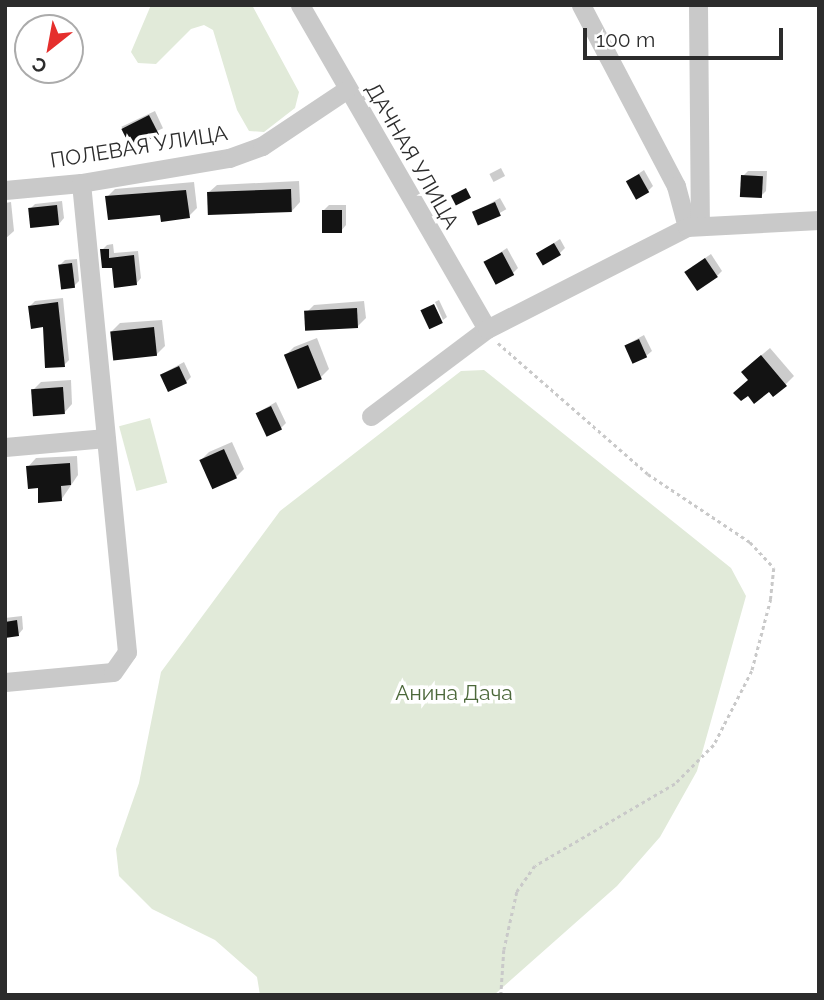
<!DOCTYPE html>
<meta charset="utf-8">
<style>
body{margin:0}
#map{position:relative;width:824px;height:1000px;overflow:hidden;background:#fff;font-family:Raleway,sans-serif}
div>[style]{position:absolute}
.green>*{inset:0;background:#e1ead9;transform-origin:0 0}
.shadow>*{inset:0;background:#0003;transform-origin:0 0}
.building>*{inset:0;background:#131313;transform-origin:0 0}
.path>*{height:2.5px;margin-top:-1.25px;transform-origin:0;background:repeating-linear-gradient(90deg,#c9c9c9 0 3.5px,transparent 0 7px)}
.minor>*{height:19px;margin:-9.5px;padding:0 9.5px;transform-origin:9.5px;border-radius:9.5px;background:#c9c9c9}
span{translate:-50% -50%;white-space:nowrap;text-align:center;line-height:1.15;-webkit-text-stroke:7px #fff;paint-order:stroke}
.street-label{font-size:21px;color:#2c2c2c}
.park-label{font-size:21px;color:#4c683a}
.frame{position:absolute;inset:0;border:7px solid #2c2c2c;pointer-events:none}
.north{position:absolute;left:14px;top:14px;width:70px;height:70px;box-sizing:border-box;background:#fff;border:2px solid #ababab;border-radius:50%;rotate:211deg;font-size:19px;font-weight:700;line-height:28px;text-align:center;color:#2c2c2c}
.north::after{content:'';display:block;margin:auto;width:24px;height:32px;background:#e52f2d;clip-path:polygon(50% 0,100% 100%,50% 72%,0 100%)}
.scale{position:absolute;left:583px;top:28px;width:200px;height:32px;box-sizing:border-box;border:4px solid #2c2c2c;border-top:0;padding-left:9px;font-size:21px;line-height:24px;white-space:nowrap;color:#2c2c2c;-webkit-text-stroke:5px #fff;paint-order:stroke}
</style>
<div id="map">
<div class="green">
<i style="clip-path:polygon(151px 5px,252px 5px,299px 92px,295px 108px,264px 132px,249px 131px,237px 110px,213px 30px,204px 25px,191px 29px,156px 64px,138px 63px,131px 52px)"></i>
<i style="clip-path:polygon(484px 370px,731px 568px,746px 596px,697px 771px,660px 837px,617px 886px,494px 995px,260px 995px,257px 977px,215px 940px,152px 909px,119px 876px,116px 849px,139px 783px,161px 672px,280px 511px,461px 371px)"></i>
<i style="left:150px;top:418px;width:67px;height:32px;rotate:75deg"></i>
</div>
<div class="shadow">
<i style="left:155px;top:111px;width:19px;height:37px;rotate:65deg"></i>
<i style="left:501px;top:168px;width:9px;height:13px;rotate:63deg"></i>
<i style="clip-path:polygon(644px 170px,653px 186px,648px 191px,628px 181px)"></i>
<i style="clip-path:polygon(748px 171px,767px 171px,766px 191px,761px 196px,743px 176px)"></i>
<i style="clip-path:polygon(299px 181px,300px 202px,292px 211px,208px 193px,217px 185px)"></i>
<i style="clip-path:polygon(194px 182px,197px 208px,189px 216px,162px 213px,107px 197px,115px 189px)"></i>
<i style="left:500px;top:198px;width:13px;height:30px;rotate:61deg"></i>
<i style="clip-path:polygon(62px 201px,64px 218px,59px 224px,30px 209px,35px 204px)"></i>
<i style="clip-path:polygon(11px 202px,14px 231px,5px 239px,5px 203px)"></i>
<i style="clip-path:polygon(329px 205px,346px 205px,346px 225px,341px 231px,324px 210px)"></i>
<i style="clip-path:polygon(560px 239px,565px 248px,560px 253px,537px 254px)"></i>
<i style="clip-path:polygon(113px 244px,114px 253px,138px 251px,141px 278px,136px 284px,113px 266px,102px 250px,107px 245px)"></i>
<i style="clip-path:polygon(507px 248px,518px 268px,513px 273px,486px 262px)"></i>
<i style="clip-path:polygon(711px 254px,722px 271px,717px 276px,692px 267px)"></i>
<i style="clip-path:polygon(77px 259px,79px 281px,74px 286px,60px 265px,65px 260px)"></i>
<i style="clip-path:polygon(63px 298px,69px 360px,64px 365px,44px 325px,30px 306px,35px 301px)"></i>
<i style="clip-path:polygon(439px 300px,447px 317px,443px 320px,435px 302px)"></i>
<i style="clip-path:polygon(364px 301px,366px 318px,357px 327px,306px 313px,314px 305px)"></i>
<i style="clip-path:polygon(162px 320px,165px 346px,156px 355px,111px 332px,120px 323px)"></i>
<i style="clip-path:polygon(644px 335px,652px 351px,646px 356px,626px 345px)"></i>
<i style="clip-path:polygon(317px 338px,329px 369px,321px 377px,286px 355px,294px 347px)"></i>
<i style="clip-path:polygon(770px 348px,794px 376px,785px 385px,748px 393px,751px 364px)"></i>
<i style="clip-path:polygon(184px 362px,191px 377px,186px 382px,162px 374px)"></i>
<i style="clip-path:polygon(71px 380px,72px 404px,64px 413px,33px 390px,41px 382px)"></i>
<i style="clip-path:polygon(276px 402px,286px 423px,281px 428px,257px 413px)"></i>
<i style="clip-path:polygon(232px 442px,244px 469px,236px 477px,201px 460px,209px 452px)"></i>
<i style="clip-path:polygon(77px 456px,78px 475px,61px 500px,39px 486px,28px 467px,36px 458px)"></i>
<i style="clip-path:polygon(22px 616px,23px 629px,18px 635px,5px 636px,5px 618px)"></i>
</div>
<div class="building">
<i style="left:149px;top:115px;width:22px;height:31px;rotate:63deg"></i>
<i style="left:639px;top:174px;width:21px;height:15px;rotate:61deg"></i>
<i style="left:741px;top:175px;width:22px;height:22px;rotate:3deg"></i>
<i style="left:466px;top:188px;width:11px;height:17px;rotate:63deg"></i>
<i style="left:291px;top:189px;width:23px;height:84px;rotate:88deg"></i>
<i style="clip-path:polygon(186px 190px,190px 218px,161px 222px,160px 215px,108px 220px,105px 196px)"></i>
<i style="left:495px;top:202px;width:15px;height:25px;rotate:67deg"></i>
<i style="left:57px;top:205px;width:20px;height:29px;rotate:84deg"></i>
<i style="left:322px;top:210px;width:20px;height:23px"></i>
<i style="left:554px;top:243px;width:14px;height:21px;rotate:60deg"></i>
<i style="clip-path:polygon(100px 249px,109px 249px,109px 258px,134px 255px,137px 285px,114px 288px,112px 268px,102px 268px)"></i>
<i style="left:502px;top:252px;width:26px;height:21px;rotate:62deg"></i>
<i style="left:705px;top:258px;width:23px;height:25px;rotate:56deg"></i>
<i style="left:72px;top:263px;width:25px;height:14px;rotate:83deg"></i>
<i style="clip-path:polygon(58px 302px,65px 367px,45px 368px,43px 327px,31px 329px,28px 306px)"></i>
<i style="left:434px;top:304px;width:21px;height:15px;rotate:65deg"></i>
<i style="left:357px;top:308px;width:20px;height:53px;rotate:87deg"></i>
<i style="left:154px;top:327px;width:29px;height:44px;rotate:84deg"></i>
<i style="left:639px;top:339px;width:20px;height:16px;rotate:66deg"></i>
<i style="left:308px;top:345px;width:37px;height:26px;rotate:68deg"></i>
<i style="clip-path:polygon(761px 355px,787px 386px,773px 397px,769px 392px,754px 404px,748px 396px,741px 401px,733px 393px,748px 380px,741px 372px)"></i>
<i style="left:179px;top:366px;width:19px;height:21px;rotate:65deg"></i>
<i style="left:63px;top:387px;width:27px;height:32px;rotate:86deg"></i>
<i style="left:271px;top:406px;width:26px;height:17px;rotate:65deg"></i>
<i style="left:224px;top:449px;width:32px;height:27px;rotate:66deg"></i>
<i style="clip-path:polygon(70px 463px,71px 485px,61px 486px,62px 501px,38px 503px,38px 488px,28px 489px,26px 466px)"></i>
<i style="clip-path:polygon(17px 620px,19px 636px,5px 638px,5px 622px)"></i>
</div>
<div class="path">
<i style="left:498px;top:343px;width:199px;rotate:41.1deg"></i>
<i style="left:648px;top:474px;width:123px;rotate:33.7deg"></i>
<i style="left:750px;top:542px;width:35px;rotate:47deg"></i>
<i style="left:774px;top:568px;width:31px;rotate:96deg"></i>
<i style="left:771px;top:599px;width:74px;rotate:104.8deg"></i>
<i style="left:752px;top:671px;width:83px;rotate:117.2deg"></i>
<i style="left:714px;top:745px;width:55px;rotate:135deg"></i>
<i style="left:675px;top:784px;width:162px;rotate:149.6deg"></i>
<i style="left:535px;top:866px;width:32px;rotate:125deg"></i>
<i style="left:517px;top:892px;width:59px;rotate:102.6deg"></i>
<i style="left:504px;top:950px;width:45px;rotate:93.8deg"></i>
</div>
<div class="minor">
<i style="left:300px;top:5px;width:374px;rotate:60deg"></i>
<i style="left:581px;top:5px;width:204px;rotate:62.3deg"></i>
<i style="left:676px;top:186px;width:42px;rotate:75deg"></i>
<i style="left:698px;top:5px;width:220px;rotate:89.5deg"></i>
<i style="left:5px;top:190px;width:76px;rotate:-5.3deg"></i>
<i style="left:81px;top:183px;width:150px;rotate:-9.6deg"></i>
<i style="left:229px;top:158px;width:35px;rotate:-20deg"></i>
<i style="left:262px;top:146px;width:101px;rotate:-33.7deg"></i>
<i style="left:371px;top:416px;width:145px;rotate:-36.9deg"></i>
<i style="left:487px;top:329px;width:225px;rotate:-27deg"></i>
<i style="left:687px;top:227px;width:132px;rotate:-3deg"></i>
<i style="left:5px;top:447px;width:101px;rotate:-5.1deg"></i>
<i style="left:5px;top:682px;width:108px;rotate:-5.3deg"></i>
<i style="left:113px;top:672px;width:24px;rotate:-55deg"></i>
<i style="left:127px;top:652px;width:471px;rotate:-95.6deg"></i>
</div>
<div class="street-label">
<span style="left:139px;top:147px;rotate:-9deg">ПОЛЕВАЯ УЛИЦА</span>
<span style="left:412px;top:156px;rotate:60deg">ДАЧНАЯ УЛИЦА</span>
</div>
<div class="park-label">
<span style="left:454px;top:693px">Анина Дача</span>
</div>
<div class="frame"></div>
<div class="north">С</div>
<div class="scale">100 m</div>
</div>
